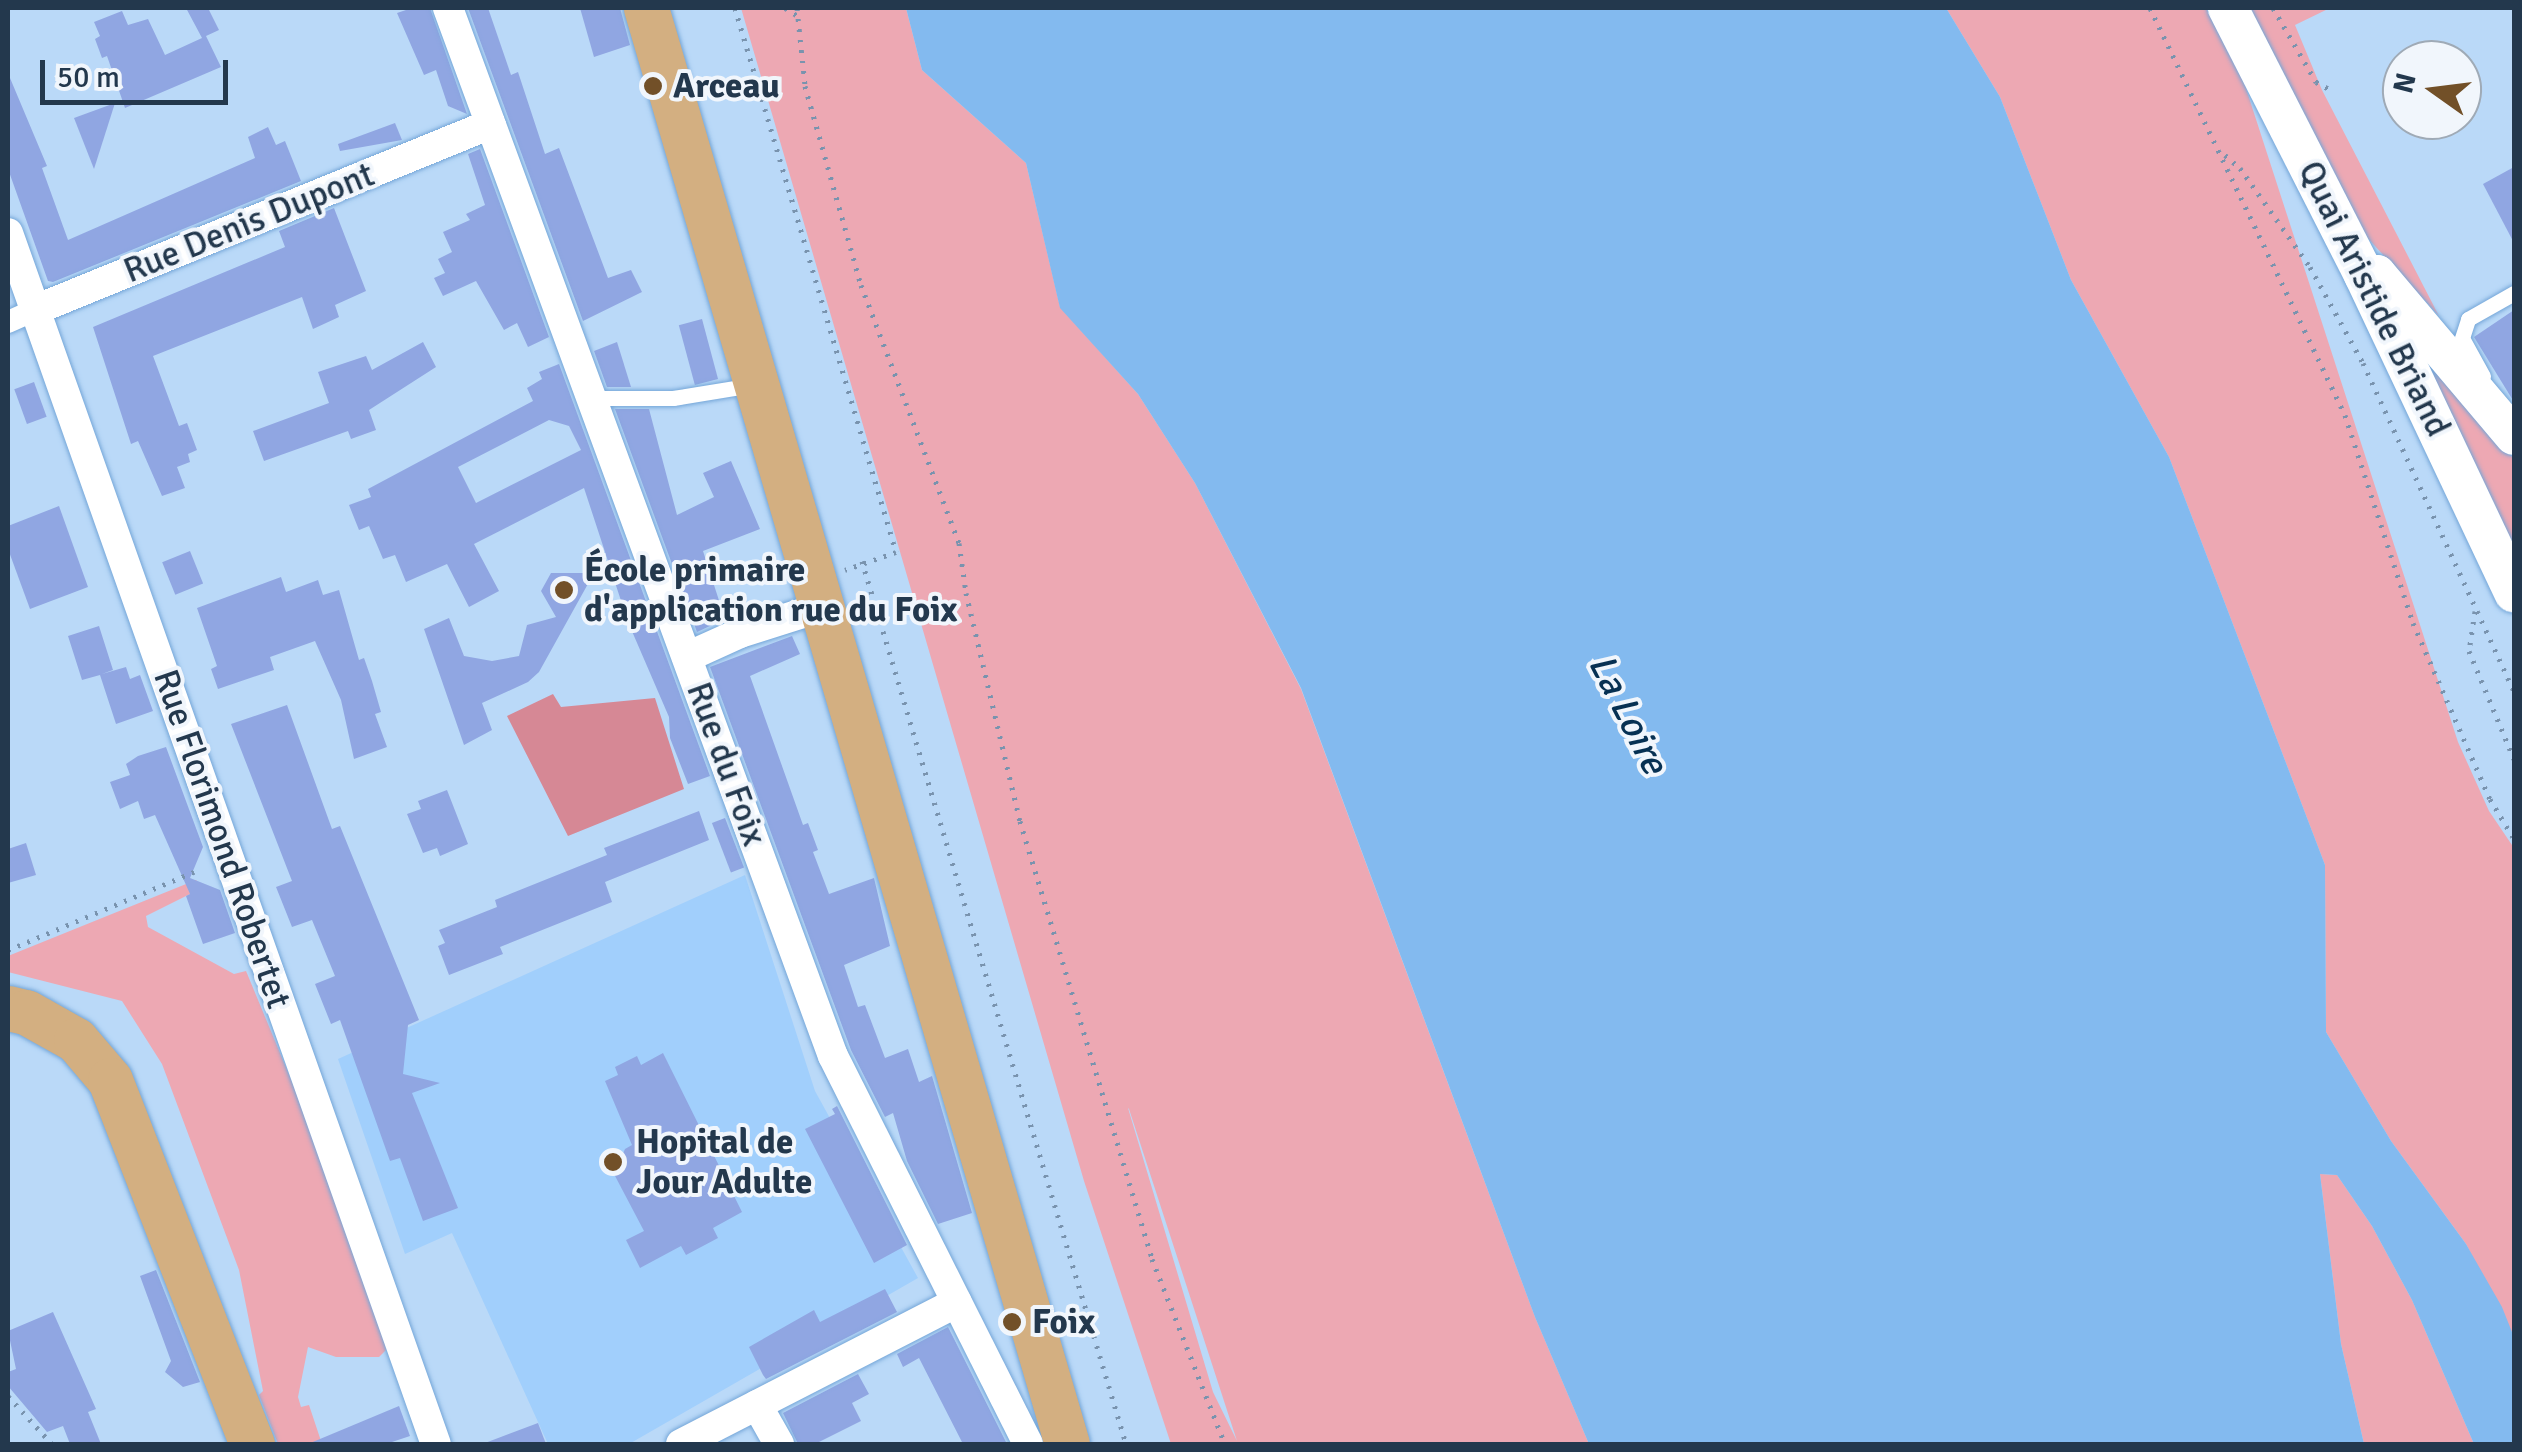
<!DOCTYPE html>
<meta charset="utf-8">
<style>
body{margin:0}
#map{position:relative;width:2522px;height:1452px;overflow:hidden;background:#bad9f8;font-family:Signika,sans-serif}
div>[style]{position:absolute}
.built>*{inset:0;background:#a1cffc}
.green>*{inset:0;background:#eda8b3}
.forest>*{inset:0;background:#d68895}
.water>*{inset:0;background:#83baef}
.building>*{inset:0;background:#90a6e2;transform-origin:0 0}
.path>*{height:5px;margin-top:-2.5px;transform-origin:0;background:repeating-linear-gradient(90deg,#7993ae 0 2.5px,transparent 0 10.5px)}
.roads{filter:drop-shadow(0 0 2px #74a6d8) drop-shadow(0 0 2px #74a6d8)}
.service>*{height:15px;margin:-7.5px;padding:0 7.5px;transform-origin:7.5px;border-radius:7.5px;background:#fff}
.pedestrian>*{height:22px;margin:-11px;padding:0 11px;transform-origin:11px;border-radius:11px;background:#fff}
.minor>*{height:30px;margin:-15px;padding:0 15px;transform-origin:15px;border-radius:15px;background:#fff}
.tertiary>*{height:38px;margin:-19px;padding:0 19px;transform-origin:19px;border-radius:19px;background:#fff}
.secondary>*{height:40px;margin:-20px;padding:0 20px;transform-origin:20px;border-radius:20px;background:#fff}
.primary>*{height:45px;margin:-22.5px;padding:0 22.5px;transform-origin:22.5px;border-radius:22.5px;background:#d3af81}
.dots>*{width:28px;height:28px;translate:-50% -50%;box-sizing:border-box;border:5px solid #f1f6fc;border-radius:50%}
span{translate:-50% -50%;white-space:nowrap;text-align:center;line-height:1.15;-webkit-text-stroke:8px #f1f6fc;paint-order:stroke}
.poi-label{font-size:35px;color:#23384d;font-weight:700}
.left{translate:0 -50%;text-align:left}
.street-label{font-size:35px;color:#23384d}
.water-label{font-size:38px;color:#073153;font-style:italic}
.frame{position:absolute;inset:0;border:10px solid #23384d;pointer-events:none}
.north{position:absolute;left:2382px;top:40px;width:100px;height:100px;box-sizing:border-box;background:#f1f6fc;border:2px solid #9faab6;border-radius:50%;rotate:284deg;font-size:28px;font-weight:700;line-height:40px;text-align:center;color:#23384d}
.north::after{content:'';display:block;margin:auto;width:35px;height:45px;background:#725028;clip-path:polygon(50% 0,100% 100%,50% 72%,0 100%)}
.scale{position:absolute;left:40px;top:60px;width:188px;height:45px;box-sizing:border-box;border:5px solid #23384d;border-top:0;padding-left:12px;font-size:30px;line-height:35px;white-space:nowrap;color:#23384d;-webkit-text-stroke:8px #f1f6fc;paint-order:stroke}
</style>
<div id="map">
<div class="built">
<i style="clip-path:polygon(745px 875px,815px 1091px,918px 1278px,629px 1444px,548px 1444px,452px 1233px,405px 1254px,338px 1059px)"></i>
</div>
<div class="green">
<i style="clip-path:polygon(evenodd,741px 8px,906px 8px,922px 70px,1026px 163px,1060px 307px,1138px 394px,1195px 483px,1301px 689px,1535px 1317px,1589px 1444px,1171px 1444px,1084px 1181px,741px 8px,1128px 1108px,1129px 1109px,1237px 1441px,1213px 1392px,1128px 1108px)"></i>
<i style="clip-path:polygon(1946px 8px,2206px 8px,2241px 73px,2458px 742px,2489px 811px,2514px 848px,2514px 1337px,2466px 1244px,2391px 1141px,2326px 1032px,2325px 865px,2169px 457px,2071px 280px,2000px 97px)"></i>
<i style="clip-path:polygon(2248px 8px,2330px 8px,2295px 25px,2322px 90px,2439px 316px,2353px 222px)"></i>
<i style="clip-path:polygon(2426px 352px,2478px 421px,2514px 459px,2514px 562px,2416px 356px)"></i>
<i style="clip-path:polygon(196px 880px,202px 888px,146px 916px,148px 927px,234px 974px,246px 971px,295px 1089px,384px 1333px,386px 1350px,379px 1357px,336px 1357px,308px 1347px,298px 1397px,301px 1407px,309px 1405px,322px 1444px,278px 1444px,259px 1395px,263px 1391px,239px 1270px,162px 1064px,122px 1001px,8px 972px,8px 956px)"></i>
<i style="clip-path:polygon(2320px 1174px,2337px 1175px,2372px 1226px,2412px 1300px,2474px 1444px,2364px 1444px,2341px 1344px)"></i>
</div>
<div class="forest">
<i style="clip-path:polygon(553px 694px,561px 707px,655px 698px,684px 789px,568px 836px,507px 716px)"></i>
</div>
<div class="water">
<i style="clip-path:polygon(906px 8px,1946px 8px,2000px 97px,2071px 280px,2169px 457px,2325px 865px,2326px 1032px,2391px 1141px,2466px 1244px,2502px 1307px,2514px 1337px,2514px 1444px,2474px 1444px,2412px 1300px,2372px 1226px,2337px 1175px,2320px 1174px,2341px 1344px,2364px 1444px,1589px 1444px,1535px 1317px,1301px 688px,1195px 483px,1138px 394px,1060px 308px,1026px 163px,922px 70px)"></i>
</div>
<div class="building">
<i style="clip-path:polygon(186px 8px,208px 8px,219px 30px,206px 36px,221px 67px,125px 108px,107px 56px,102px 58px,95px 39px,100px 36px,94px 22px,122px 11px,128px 25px,148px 19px,165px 55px,202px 38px)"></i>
<i style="clip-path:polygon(412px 8px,430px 8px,467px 114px,448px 106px,436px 70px,424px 75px,397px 13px)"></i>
<i style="clip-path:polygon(468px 8px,488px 8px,511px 75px,518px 72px,545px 154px,559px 148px,608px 278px,631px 270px,642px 292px,583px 321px)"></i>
<i style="clip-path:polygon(580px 8px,620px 8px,630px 45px,594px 57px)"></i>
<i style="clip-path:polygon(10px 78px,47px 166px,42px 168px,68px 240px,255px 158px,248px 137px,268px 127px,276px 145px,285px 141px,301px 181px,53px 282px,48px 281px,8px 169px)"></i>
<i style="clip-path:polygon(115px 103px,94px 169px,74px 118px)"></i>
<i style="clip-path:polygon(395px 123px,402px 140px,340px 151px,338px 144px)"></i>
<i style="clip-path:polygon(480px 149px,549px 337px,528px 347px,517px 323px,504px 330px,476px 281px,443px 296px,434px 278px,445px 273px,438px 259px,452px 252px,443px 232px,470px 220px,466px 214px,485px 205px,468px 154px)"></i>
<i style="clip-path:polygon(2514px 167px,2514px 243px,2483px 184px)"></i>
<i style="clip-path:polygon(334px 208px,366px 291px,335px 305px,339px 317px,313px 329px,302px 297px,153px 356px,179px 426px,187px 423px,197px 450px,188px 454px,190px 462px,177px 467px,185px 488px,162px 496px,138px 441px,131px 444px,93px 327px,285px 247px,279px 231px)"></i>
<i style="clip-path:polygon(2514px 310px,2514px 402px,2474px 337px)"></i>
<i style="left:702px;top:319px;width:62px;height:24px;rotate:75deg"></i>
<i style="clip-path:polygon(423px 342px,436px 367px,369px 410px,376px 430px,351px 439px,348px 431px,264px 461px,253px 431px,329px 403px,318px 372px,366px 356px,372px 370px)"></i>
<i style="clip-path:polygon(617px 342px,631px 387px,607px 387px,594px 351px)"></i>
<i style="clip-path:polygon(evenodd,559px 364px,710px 776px,688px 784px,670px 738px,669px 717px,628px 622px,584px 488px,474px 544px,499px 591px,469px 607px,447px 564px,406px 582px,395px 555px,383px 559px,369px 526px,359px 530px,349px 505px,371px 497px,368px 489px,533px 401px,527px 388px,542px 379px,539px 372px,559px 364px,549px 420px,569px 426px,581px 450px,476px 503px,458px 467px,549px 420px)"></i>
<i style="left:34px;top:382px;width:37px;height:21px;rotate:70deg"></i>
<i style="clip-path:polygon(615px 409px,649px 409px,677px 515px,714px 497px,703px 473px,731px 461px,760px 529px,703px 551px,725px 619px,697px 632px)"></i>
<i style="clip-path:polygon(59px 506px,88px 587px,30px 609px,8px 549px,8px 526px)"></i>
<i style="left:190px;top:551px;width:35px;height:30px;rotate:68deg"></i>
<i style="clip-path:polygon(551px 573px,594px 573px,539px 672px,528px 682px,482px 703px,492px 730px,464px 745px,424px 629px,449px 618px,464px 656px,492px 661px,519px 656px,527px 625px,556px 617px,541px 591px)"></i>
<i style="clip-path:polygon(281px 577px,286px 592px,318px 580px,323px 595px,339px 590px,359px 660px,364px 658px,372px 681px,381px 712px,375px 714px,387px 747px,354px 759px,341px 700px,315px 641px,270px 657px,274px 670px,218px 689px,211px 669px,217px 666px,197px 608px)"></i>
<i style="clip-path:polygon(99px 626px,113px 670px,102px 674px,126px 667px,130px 679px,140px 675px,153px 711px,116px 724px,100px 675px,82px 680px,68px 636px)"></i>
<i style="clip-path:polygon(792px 636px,800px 654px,750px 676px,803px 825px,808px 823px,818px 850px,813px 852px,829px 894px,874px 878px,890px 946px,844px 965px,858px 1007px,865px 1005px,885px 1058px,908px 1049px,919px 1082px,932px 1076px,972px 1213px,938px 1224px,907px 1161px,893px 1113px,885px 1117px,851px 1050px,710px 667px)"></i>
<i style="clip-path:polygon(287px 705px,332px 829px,340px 826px,419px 1020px,408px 1025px,403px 1074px,440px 1083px,412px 1093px,458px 1208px,423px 1221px,400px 1158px,390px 1161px,340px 1020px,331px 1024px,315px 984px,335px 976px,312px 920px,292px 927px,276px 887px,292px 881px,231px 724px)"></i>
<i style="clip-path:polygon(166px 747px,203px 847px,190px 878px,220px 890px,235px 933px,203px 944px,186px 896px,190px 894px,155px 815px,144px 819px,138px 801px,120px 809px,110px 782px,130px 775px,126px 764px,138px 756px)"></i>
<i style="clip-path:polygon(447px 790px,468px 844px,440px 856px,437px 848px,423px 853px,407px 814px,421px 809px,418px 801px)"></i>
<i style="clip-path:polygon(699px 811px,709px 840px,605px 882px,612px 902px,500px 947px,503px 954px,449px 975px,438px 946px,445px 943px,439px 930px,497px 907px,495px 900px,607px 855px,604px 848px)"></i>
<i style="left:725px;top:818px;width:53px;height:14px;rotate:69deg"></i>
<i style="clip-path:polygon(26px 843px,36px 875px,8px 883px,8px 849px)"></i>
<i style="clip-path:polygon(663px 1053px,742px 1212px,713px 1228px,718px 1238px,686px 1255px,681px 1246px,640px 1268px,626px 1240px,644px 1231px,614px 1174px,625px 1149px,632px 1145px,605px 1081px,618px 1075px,615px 1067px,637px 1056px,641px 1065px)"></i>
<i style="clip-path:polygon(837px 1106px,907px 1245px,874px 1263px,805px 1129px,835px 1114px,832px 1109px)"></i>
<i style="clip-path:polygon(156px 1270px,200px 1382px,183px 1387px,165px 1372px,171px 1361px,140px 1276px)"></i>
<i style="clip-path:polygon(885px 1289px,897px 1312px,766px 1379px,763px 1375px,749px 1347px,814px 1310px,820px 1322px)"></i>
<i style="clip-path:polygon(53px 1312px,96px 1409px,88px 1412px,101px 1444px,70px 1444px,63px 1426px,47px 1432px,8px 1386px,8px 1372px,16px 1369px,8px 1331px)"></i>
<i style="clip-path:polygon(948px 1327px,1007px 1444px,963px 1444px,919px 1358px,903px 1367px,897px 1354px)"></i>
<i style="clip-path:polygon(858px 1374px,869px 1394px,852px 1403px,861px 1421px,815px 1444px,798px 1444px,783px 1413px)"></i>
<i style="clip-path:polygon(399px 1406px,410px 1436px,386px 1444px,308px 1444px)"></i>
<i style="clip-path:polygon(538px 1423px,546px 1444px,485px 1444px,485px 1443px)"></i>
</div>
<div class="path">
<i style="left:735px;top:8px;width:567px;rotate:73.51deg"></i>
<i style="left:896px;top:552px;width:54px;rotate:160.6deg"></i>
<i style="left:785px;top:8px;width:15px;rotate:32deg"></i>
<i style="left:797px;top:8px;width:78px;rotate:84.1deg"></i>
<i style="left:805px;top:86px;width:207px;rotate:74.3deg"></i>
<i style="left:861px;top:285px;width:276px;rotate:69.2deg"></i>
<i style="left:959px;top:543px;width:50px;rotate:82deg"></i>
<i style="left:966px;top:593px;width:234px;rotate:76.7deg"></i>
<i style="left:1020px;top:821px;width:457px;rotate:73.2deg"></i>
<i style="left:1152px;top:1259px;width:199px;rotate:68.5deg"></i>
<i style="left:2150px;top:8px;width:451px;rotate:64.4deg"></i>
<i style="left:2345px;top:415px;width:219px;rotate:71.9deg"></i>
<i style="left:2413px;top:623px;width:192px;rotate:66.4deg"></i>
<i style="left:2490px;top:799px;width:47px;rotate:59deg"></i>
<i style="left:2273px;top:8px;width:86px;rotate:59.8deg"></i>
<i style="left:2316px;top:82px;width:19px;rotate:28deg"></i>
<i style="left:2225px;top:155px;width:20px;rotate:41deg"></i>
<i style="left:2240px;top:168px;width:121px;rotate:54.7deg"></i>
<i style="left:2310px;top:267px;width:110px;rotate:61.1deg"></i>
<i style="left:2363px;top:363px;width:361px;rotate:65.3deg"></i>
<i style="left:862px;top:561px;width:922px;rotate:73.35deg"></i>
<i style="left:2475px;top:611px;width:40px;rotate:98.5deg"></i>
<i style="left:2469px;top:651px;width:117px;rotate:67.4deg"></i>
<i style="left:8px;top:950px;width:202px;rotate:-22.8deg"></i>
<i style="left:8px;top:1396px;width:65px;rotate:47.5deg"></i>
</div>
<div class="roads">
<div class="service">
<i style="left:2483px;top:376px;width:43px;rotate:-118.9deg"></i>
<i style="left:2462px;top:338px;width:20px;rotate:-72deg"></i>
<i style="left:2468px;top:319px;width:53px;rotate:-29.5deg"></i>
<i style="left:592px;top:398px;width:81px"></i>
<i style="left:673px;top:398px;width:80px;rotate:-9.3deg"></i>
</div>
<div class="pedestrian">
<i style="left:8px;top:322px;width:30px;rotate:-24deg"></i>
</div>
<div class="minor">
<i style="left:448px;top:8px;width:1116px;rotate:69.83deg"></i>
<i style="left:833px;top:1056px;width:434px;rotate:63.3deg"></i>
<i style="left:8px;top:233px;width:1284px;rotate:70.54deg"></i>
<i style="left:35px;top:310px;width:492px;rotate:-22.2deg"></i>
<i style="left:687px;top:657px;width:58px;rotate:-24.4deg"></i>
<i style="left:740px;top:633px;width:86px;rotate:-17.6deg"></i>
<i style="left:757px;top:1405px;width:45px;rotate:60.6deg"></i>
<i style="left:681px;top:1444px;width:310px;rotate:-27.2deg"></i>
</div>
<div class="tertiary">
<i style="left:2364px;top:275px;width:13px;rotate:-4deg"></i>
<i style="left:2377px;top:274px;width:212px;rotate:49.8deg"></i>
</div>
<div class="secondary">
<i style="left:2228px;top:8px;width:300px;rotate:63deg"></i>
<i style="left:2364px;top:275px;width:351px;rotate:64.7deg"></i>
</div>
<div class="primary">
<i style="left:646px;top:8px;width:1496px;rotate:73.66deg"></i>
<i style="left:8px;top:1008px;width:18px;rotate:13deg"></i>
<i style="left:26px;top:1012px;width:57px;rotate:29.2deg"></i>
<i style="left:76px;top:1040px;width:52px;rotate:49.6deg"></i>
<i style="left:110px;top:1080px;width:391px;rotate:68.7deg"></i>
</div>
</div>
<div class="dots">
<i style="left:653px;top:86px;background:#725028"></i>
<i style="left:564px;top:590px;background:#725028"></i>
<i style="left:613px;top:1162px;background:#725028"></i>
<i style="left:1012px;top:1322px;background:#725028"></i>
</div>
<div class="poi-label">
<span class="left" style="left:673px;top:86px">Arceau</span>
<span class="left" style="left:584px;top:590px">École primaire<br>d'application rue du Foix</span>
<span class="left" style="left:636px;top:1162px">Hopital de<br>Jour Adulte</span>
<span class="left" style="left:1032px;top:1322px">Foix</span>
</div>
<div class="street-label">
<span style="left:249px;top:223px;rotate:-22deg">Rue Denis Dupont</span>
<span style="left:2374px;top:299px;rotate:64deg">Quai Aristide Briand</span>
<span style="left:726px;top:764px;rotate:70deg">Rue du Foix</span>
<span style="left:222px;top:839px;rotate:71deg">Rue Florimond Robertet</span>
</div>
<div class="water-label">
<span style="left:1628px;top:714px;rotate:63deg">La Loire</span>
</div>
<div class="frame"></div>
<div class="north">N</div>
<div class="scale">50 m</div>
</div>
